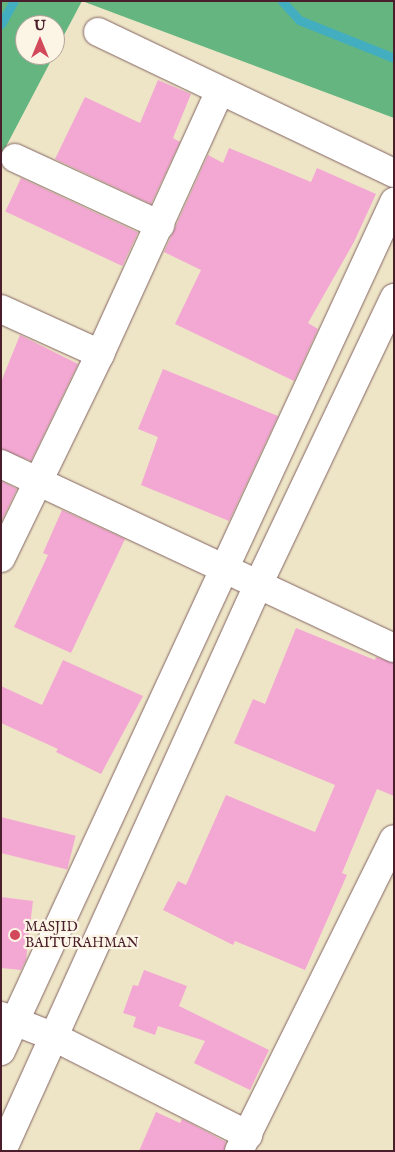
<!DOCTYPE html>
<style>
body{margin:0}
#map{position:relative;width:395px;height:1152px;overflow:hidden;background:#eee5c7;font-family:"IM FELL English",serif}
div>[style]{position:absolute}
.forest>*{inset:0;background:#65b580}
.stream>*{height:9px;margin:-4.5px;padding:0 4.5px;transform-origin:4.5px;border-radius:4.5px;background:#42aec0}
.building>*{inset:0;background:#f3a8d3;transform-origin:0 0}
.roads{filter:drop-shadow(0 0 1px #836462) drop-shadow(0 0 1px #836462)}
.street>*{height:28px;margin:-14px;padding:0 14px;transform-origin:14px;border-radius:14px;background:#fff}
.dots>*{width:14px;height:14px;translate:-50% -50%;box-sizing:border-box;border:2px solid #fcf5e5;border-radius:50%}
span{translate:-50% -50%;white-space:nowrap;text-align:center;line-height:1.15;-webkit-text-stroke:4.5px #fcf5e5;paint-order:stroke}
.poi-label{font-size:14px;color:#4a1f2b}
.left{translate:0 -50%;text-align:left}
.frame{position:absolute;inset:0;border:2px solid #4a1f2b;pointer-events:none}
.north{position:absolute;left:15px;top:15px;width:50px;height:50px;box-sizing:border-box;background:#fcf5e5;border:1px solid #b59f9b;border-radius:50%;rotate:0deg;font-size:14px;font-weight:700;line-height:20px;text-align:center;color:#4a1f2b}
.north::after{content:'';display:block;margin:auto;width:18px;height:22px;background:#d1495b;clip-path:polygon(50% 0,100% 100%,50% 72%,0 100%)}
</style>
<div id="map">
<div class="forest">
<i style="clip-path:polygon(1px 1px,394px 1px,394px 118px,82px 1px,55px 52px,55px 25px,25px 25px,25px 55px,54px 55px,1px 156px)"></i>
</div>
<div class="stream">
<i style="left:282px;top:1px;width:25px;rotate:48deg"></i>
<i style="left:299px;top:20px;width:102px;rotate:21.8deg"></i>
<i style="left:1px;top:24px;width:26px;rotate:-61deg"></i>
</div>
<div class="building">
<i style="clip-path:polygon(158px 80px,191px 94px,173px 138px,180px 142px,151px 204px,55px 159px,85px 97px,140px 123px)"></i>
<i style="clip-path:polygon(229px 148px,311px 182px,317px 168px,376px 194px,354px 242px,308px 323px,318px 329px,294px 381px,175px 324px,201px 270px,164px 252px,208px 155px,223px 163px)"></i>
<i style="left:21px;top:178px;width:129px;height:37px;rotate:25deg"></i>
<i style="clip-path:polygon(20px 335px,78px 364px,31px 461px,1px 449px,1px 382px)"></i>
<i style="clip-path:polygon(163px 369px,278px 416px,229px 521px,141px 485px,158px 437px,138px 429px)"></i>
<i style="clip-path:polygon(1px 481px,17px 489px,1px 522px)"></i>
<i style="clip-path:polygon(62px 510px,125px 539px,71px 653px,14px 627px,48px 555px,43px 553px)"></i>
<i style="clip-path:polygon(296px 628px,375px 660px,376px 657px,394px 663px,394px 796px,377px 789px,342px 873px,347px 875px,305px 970px,235px 941px,233px 945px,163px 910px,178px 881px,186px 885px,226px 795px,315px 832px,335px 785px,234px 743px,253px 699px,265px 704px)"></i>
<i style="clip-path:polygon(63px 660px,143px 696px,101px 774px,56px 752px,58px 749px,1px 723px,1px 686px,42px 705px)"></i>
<i style="left:1px;top:817px;width:77px;height:35px;rotate:14deg"></i>
<i style="clip-path:polygon(1px 897px,33px 901px,26px 960px,21px 970px,1px 968px)"></i>
<i style="clip-path:polygon(144px 970px,187px 986px,179px 1006px,269px 1050px,250px 1090px,194px 1063px,205px 1041px,158px 1026px,155px 1035px,133px 1027px,136px 1017px,123px 1013px,133px 985px,138px 986px)"></i>
<i style="clip-path:polygon(156px 1112px,180px 1123px,182px 1119px,226px 1142px,224px 1151px,139px 1151px)"></i>
</div>
<div class="roads">
<div class="street">
<i style="left:98px;top:32px;width:328px;rotate:25.5deg"></i>
<i style="left:15px;top:158px;width:160px;rotate:24.8deg"></i>
<i style="left:1px;top:309px;width:109px;rotate:24.4deg"></i>
<i style="left:1px;top:464px;width:434px;rotate:25.1deg"></i>
<i style="left:1px;top:558px;width:227px;rotate:-64.1deg"></i>
<i style="left:100px;top:354px;width:289px;rotate:-65.5deg"></i>
<i style="left:1px;top:1016px;width:55px;rotate:21.4deg"></i>
<i style="left:52px;top:1036px;width:220px;rotate:26.8deg"></i>
<i style="left:1px;top:1051px;width:936px;rotate:-65.16deg"></i>
<i style="left:2px;top:1151px;width:621px;rotate:-65.66deg"></i>
<i style="left:258px;top:585px;width:318px;rotate:-64.6deg"></i>
<i style="left:239px;top:1151px;width:348px;rotate:-63.6deg"></i>
</div>
</div>
<div class="dots">
<i style="left:15px;top:935px;background:#d1495b"></i>
</div>
<div class="poi-label">
<span class="left" style="left:25px;top:935px">MASJID<br>BAITURAHMAN</span>
</div>
<div class="frame"></div>
<div class="north">U</div>
</div>
